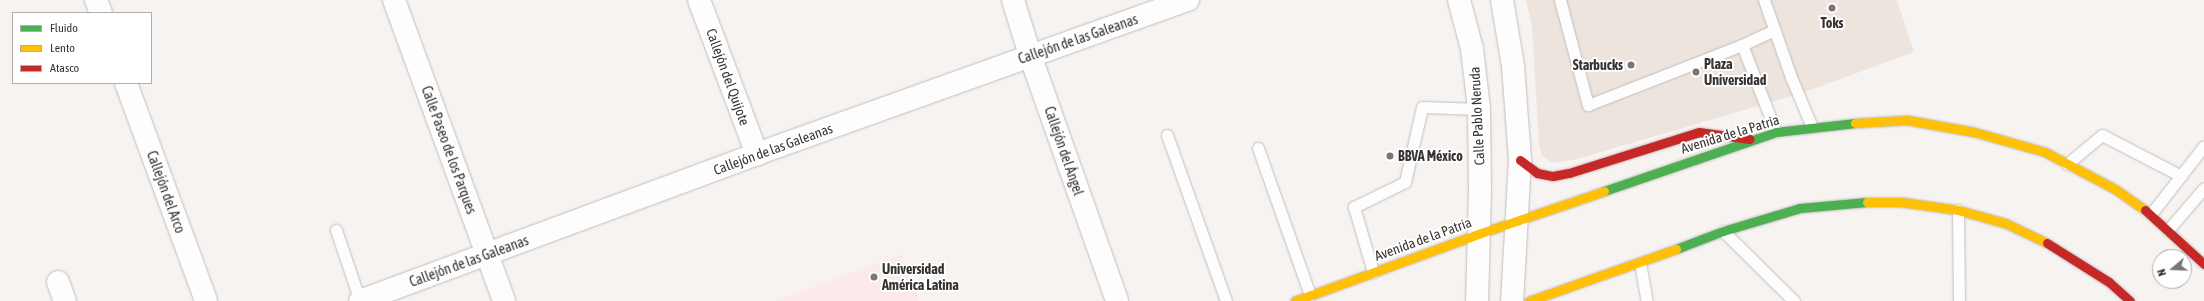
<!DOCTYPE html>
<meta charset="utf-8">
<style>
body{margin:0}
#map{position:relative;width:2204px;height:301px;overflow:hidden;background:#f7f3f1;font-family:"Asap Condensed",sans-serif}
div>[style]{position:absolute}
.built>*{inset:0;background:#ede4de}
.education>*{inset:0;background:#fbeae9}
.roads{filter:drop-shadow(0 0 1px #c1bebc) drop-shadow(0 0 1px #c1bebc)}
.lane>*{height:11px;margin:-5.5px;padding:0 5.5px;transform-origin:5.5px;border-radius:5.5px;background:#fefdfd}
.street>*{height:22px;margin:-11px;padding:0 11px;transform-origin:11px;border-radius:11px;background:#fefdfd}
.fast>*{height:9px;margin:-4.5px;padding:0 4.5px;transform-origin:4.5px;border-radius:4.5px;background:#4caf50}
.slow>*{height:9px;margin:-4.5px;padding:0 4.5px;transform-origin:4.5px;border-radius:4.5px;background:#ffc107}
.jam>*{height:9px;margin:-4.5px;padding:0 4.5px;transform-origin:4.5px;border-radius:4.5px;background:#c62828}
.dots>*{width:11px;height:11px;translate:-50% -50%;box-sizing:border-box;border:2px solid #fff;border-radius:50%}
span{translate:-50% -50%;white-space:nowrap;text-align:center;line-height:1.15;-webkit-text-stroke:4px #fff;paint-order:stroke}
.poi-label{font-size:14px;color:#363332;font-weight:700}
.left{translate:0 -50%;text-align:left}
.right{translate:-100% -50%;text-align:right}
.street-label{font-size:14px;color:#363332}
.legend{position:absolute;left:12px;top:12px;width:140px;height:72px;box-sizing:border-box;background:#fff;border:1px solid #afadad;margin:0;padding:5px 7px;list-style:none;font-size:12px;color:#363332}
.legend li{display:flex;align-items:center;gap:8px;height:20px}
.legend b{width:20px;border:1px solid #afadad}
.north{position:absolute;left:2152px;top:249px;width:40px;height:40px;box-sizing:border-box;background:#fff;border:1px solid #afadad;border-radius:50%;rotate:251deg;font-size:11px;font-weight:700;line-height:16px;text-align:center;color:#363332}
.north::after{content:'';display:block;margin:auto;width:14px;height:18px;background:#7a7675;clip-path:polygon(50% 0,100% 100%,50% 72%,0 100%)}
</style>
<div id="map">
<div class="built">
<i style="clip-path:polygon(1526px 0,1897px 0,1914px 52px,1802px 93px,1577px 159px,1553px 163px,1542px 156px,1539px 144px,1532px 28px)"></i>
</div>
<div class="education">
<i style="clip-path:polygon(901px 254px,919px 301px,775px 301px)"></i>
</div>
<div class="roads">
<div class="lane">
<i style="left:1560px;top:0;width:109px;rotate:75.1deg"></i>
<i style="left:1588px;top:105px;width:165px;rotate:-21.3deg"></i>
<i style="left:1742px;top:45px;width:35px;rotate:-25deg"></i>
<i style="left:1764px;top:0;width:82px;rotate:70.7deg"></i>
<i style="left:1791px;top:77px;width:54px;rotate:67.2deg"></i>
<i style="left:1742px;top:45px;width:93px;rotate:68.7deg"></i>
<i style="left:1167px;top:135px;width:176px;rotate:70.4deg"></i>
<i style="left:1258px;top:148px;width:156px;rotate:70.5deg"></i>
<i style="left:2067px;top:164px;width:45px;rotate:-39.6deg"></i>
<i style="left:2102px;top:135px;width:89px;rotate:27.4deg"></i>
<i style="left:1958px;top:210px;width:91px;rotate:89.4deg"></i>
<i style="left:2151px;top:214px;width:86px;rotate:-52.1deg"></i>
<i style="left:336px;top:230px;width:75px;rotate:71.3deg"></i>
<i style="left:2168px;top:230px;width:55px;rotate:-49.4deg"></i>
<i style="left:1723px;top:231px;width:100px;rotate:44.6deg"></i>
<i style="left:1640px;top:263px;width:39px;rotate:80deg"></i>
<i style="left:1373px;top:272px;width:68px;rotate:-106.3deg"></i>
<i style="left:1354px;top:207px;width:57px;rotate:-26.1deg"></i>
<i style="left:1405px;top:182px;width:77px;rotate:-77.2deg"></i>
<i style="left:1422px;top:107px;width:57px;rotate:2deg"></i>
</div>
<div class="street">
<i style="left:96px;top:0;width:14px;rotate:69deg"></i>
<i style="left:394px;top:0;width:320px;rotate:69.9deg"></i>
<i style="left:699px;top:0;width:165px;rotate:69.4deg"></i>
<i style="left:1013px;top:0;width:58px;rotate:72.8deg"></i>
<i style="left:1030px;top:55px;width:261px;rotate:70.5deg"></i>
<i style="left:1459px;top:0;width:51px;rotate:75.1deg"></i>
<i style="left:1472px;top:49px;width:60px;rotate:83.3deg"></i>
<i style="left:1479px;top:109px;width:81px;rotate:89.3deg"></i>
<i style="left:1480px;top:190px;width:111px;rotate:91.5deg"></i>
<i style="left:1502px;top:0;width:67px;rotate:80.5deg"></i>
<i style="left:1513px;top:66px;width:94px;rotate:85.7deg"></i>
<i style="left:1520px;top:160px;width:141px;rotate:93.2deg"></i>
<i style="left:126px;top:83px;width:232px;rotate:69.8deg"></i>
<i style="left:58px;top:282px;width:20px;rotate:70deg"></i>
<i style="left:360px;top:301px;width:423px;rotate:-20.3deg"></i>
<i style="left:757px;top:154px;width:458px;rotate:-19.7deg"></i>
</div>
<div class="fast">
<i style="left:1604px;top:191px;width:182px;rotate:-18.9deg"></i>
<i style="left:1776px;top:132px;width:80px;rotate:-6.5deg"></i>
<i style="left:1676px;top:249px;width:50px;rotate:-21deg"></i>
<i style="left:1723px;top:231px;width:80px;rotate:-16.6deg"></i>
<i style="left:1800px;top:208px;width:67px;rotate:-5.1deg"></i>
</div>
<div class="slow">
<i style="left:1855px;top:123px;width:52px;rotate:-3.3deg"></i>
<i style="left:1907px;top:120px;width:68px;rotate:10.2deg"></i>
<i style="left:1974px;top:132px;width:74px;rotate:15.7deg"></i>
<i style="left:2045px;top:152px;width:79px;rotate:27.9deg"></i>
<i style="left:2115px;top:189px;width:37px;rotate:35deg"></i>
<i style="left:1867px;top:202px;width:34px"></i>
<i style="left:1901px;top:202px;width:58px;rotate:8deg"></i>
<i style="left:1958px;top:210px;width:49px;rotate:15.5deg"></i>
<i style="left:2005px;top:223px;width:47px;rotate:25.5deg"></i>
<i style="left:1295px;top:301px;width:195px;rotate:-20.1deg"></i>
<i style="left:1478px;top:234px;width:133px;rotate:-18.8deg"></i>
<i style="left:1529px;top:301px;width:156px;rotate:-19.5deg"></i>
</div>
<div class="jam">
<i style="left:1520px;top:160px;width:21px;rotate:37deg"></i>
<i style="left:1537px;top:173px;width:16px;rotate:11deg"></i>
<i style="left:1553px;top:176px;width:16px;rotate:-11deg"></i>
<i style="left:1569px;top:173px;width:136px;rotate:-17.5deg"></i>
<i style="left:1699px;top:132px;width:51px;rotate:7.8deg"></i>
<i style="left:2145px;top:210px;width:80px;rotate:42.5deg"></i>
<i style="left:2047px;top:243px;width:73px;rotate:32.2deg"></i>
<i style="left:2109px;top:282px;width:28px;rotate:42deg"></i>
</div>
</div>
<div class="dots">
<i style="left:1832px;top:8px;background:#7a7675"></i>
<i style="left:1631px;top:65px;background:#7a7675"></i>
<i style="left:1696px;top:72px;background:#7a7675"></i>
<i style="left:1390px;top:156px;background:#7a7675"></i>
<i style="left:874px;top:277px;background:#7a7675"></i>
</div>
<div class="poi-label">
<span style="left:1832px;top:23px">Toks</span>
<span class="left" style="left:1704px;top:72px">Plaza<br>Universidad</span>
<span class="right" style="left:1623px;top:65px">Starbucks</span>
<span class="left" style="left:1398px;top:156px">BBVA México</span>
<span class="left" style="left:882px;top:277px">Universidad<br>América Latina</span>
</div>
<div class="street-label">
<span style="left:1078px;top:39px;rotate:-19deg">Callejón de las Galeanas</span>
<span style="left:728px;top:77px;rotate:70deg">Callejón del Quijote</span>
<span style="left:1477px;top:116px;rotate:-93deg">Calle Pablo Neruda</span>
<span style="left:1730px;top:134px;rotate:-17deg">Avenida de la Patria</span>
<span style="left:773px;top:149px;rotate:-20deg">Callejón de las Galeanas</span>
<span style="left:449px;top:150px;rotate:70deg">Calle Paseo de los Parques</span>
<span style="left:1064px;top:151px;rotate:71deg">Callejón del Ángel</span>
<span style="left:166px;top:192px;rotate:70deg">Callejón del Arco</span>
<span style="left:1423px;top:239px;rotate:-20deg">Avenida de la Patria</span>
<span style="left:469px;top:261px;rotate:-20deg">Callejón de las Galeanas</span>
</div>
<ul class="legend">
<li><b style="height:5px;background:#4caf50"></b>Fluido</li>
<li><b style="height:5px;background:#ffc107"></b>Lento</li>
<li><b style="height:5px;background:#c62828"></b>Atasco</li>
</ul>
<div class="north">N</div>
</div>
